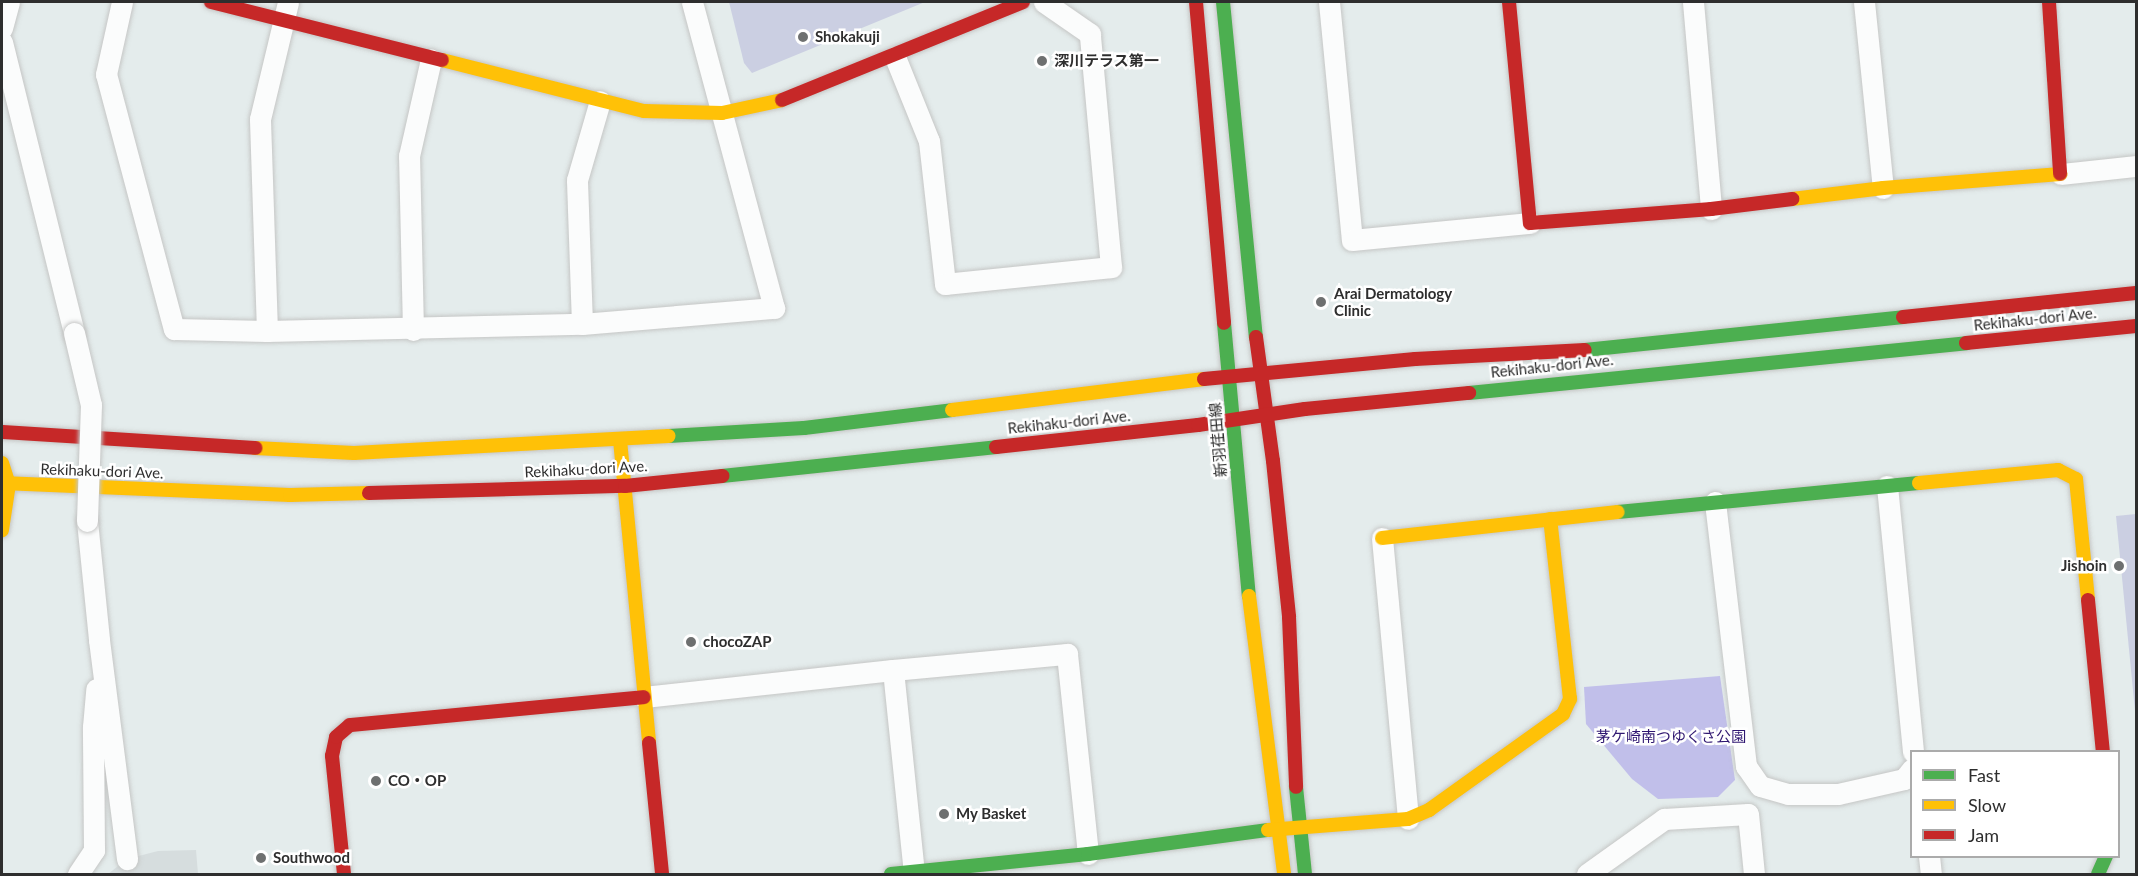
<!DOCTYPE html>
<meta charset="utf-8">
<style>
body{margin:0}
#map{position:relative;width:2138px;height:876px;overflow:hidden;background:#e4ecec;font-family:Lato,"Noto Sans JP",sans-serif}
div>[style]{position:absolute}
.green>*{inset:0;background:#c1bfea}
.cemetery>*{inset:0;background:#cbcfe2}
.plaza>*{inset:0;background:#d6ddde}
.roads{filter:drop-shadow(0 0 2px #c5c6c5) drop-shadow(0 0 2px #c5c6c5)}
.street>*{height:21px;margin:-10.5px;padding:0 10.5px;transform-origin:10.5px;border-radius:10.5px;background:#fbfcfc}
.fast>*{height:14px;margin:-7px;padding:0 7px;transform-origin:7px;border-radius:7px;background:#4caf50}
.slow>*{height:14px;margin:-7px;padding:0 7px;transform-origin:7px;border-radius:7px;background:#ffc107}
.jam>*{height:14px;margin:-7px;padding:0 7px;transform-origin:7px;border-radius:7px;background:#c62828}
.bridges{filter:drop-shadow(0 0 2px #c5c6c5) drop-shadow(0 0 2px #c5c6c5)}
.street-bridge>*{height:21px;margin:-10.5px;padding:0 10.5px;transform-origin:10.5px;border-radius:10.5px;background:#fbfcfc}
.dots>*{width:16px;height:16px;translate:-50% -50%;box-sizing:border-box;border:3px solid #fff;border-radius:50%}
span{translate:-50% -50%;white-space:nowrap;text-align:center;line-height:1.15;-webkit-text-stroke:5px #fff;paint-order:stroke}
.poi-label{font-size:15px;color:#2e2e2e;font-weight:700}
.left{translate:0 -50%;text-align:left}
.right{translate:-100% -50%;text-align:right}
.street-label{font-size:15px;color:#2e2e2e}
.park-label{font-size:15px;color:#2f1771}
.frame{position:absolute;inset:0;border:3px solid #2e2e2e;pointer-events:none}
.legend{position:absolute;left:1910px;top:750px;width:210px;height:108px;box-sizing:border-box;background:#fff;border:2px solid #ababab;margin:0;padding:8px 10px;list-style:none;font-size:18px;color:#2e2e2e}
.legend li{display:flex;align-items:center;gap:12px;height:30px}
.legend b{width:30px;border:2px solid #ababab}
</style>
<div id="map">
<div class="green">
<i style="clip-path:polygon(1720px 676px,1735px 780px,1718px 797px,1658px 799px,1632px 779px,1586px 724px,1584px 687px)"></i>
</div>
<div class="cemetery">
<i style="clip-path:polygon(729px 2px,925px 2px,752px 73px,744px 63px)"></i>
<i style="clip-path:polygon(2136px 514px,2136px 721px,2116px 516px)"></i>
</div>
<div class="plaza">
<i style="clip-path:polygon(196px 850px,198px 874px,108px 874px,127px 859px,158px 851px)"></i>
</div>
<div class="roads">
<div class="street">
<i style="left:122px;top:2px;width:74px;rotate:102.5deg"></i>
<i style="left:106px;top:74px;width:264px;rotate:75.1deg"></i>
<i style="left:174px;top:329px;width:93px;rotate:1.2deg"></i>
<i style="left:267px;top:331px;width:315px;rotate:-1.3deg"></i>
<i style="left:582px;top:324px;width:193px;rotate:-4.8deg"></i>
<i style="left:774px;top:308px;width:317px;rotate:-105deg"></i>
<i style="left:1329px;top:2px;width:239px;rotate:84.5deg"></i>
<i style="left:1352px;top:240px;width:179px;rotate:-5.5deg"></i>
<i style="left:1693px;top:2px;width:208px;rotate:85deg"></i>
<i style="left:1864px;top:2px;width:187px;rotate:84.2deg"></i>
<i style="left:2px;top:28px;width:27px;rotate:-75deg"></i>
<i style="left:2px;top:42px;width:300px;rotate:76.1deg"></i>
<i style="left:895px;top:57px;width:91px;rotate:68deg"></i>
<i style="left:929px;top:141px;width:144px;rotate:83.6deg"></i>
<i style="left:945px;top:284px;width:167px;rotate:-5.8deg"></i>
<i style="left:1111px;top:267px;width:234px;rotate:-95.2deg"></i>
<i style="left:1090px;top:34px;width:56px;rotate:-145.2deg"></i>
<i style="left:2061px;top:174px;width:75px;rotate:-6.1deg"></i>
<i style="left:582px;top:324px;width:144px;rotate:-92deg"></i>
<i style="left:577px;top:180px;width:82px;rotate:-73.8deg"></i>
<i style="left:413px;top:330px;width:174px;rotate:-91.3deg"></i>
<i style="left:409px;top:156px;width:99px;rotate:-77.2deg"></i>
<i style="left:267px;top:331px;width:212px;rotate:-91.9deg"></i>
<i style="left:260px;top:119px;width:120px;rotate:-76.5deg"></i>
<i style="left:1887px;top:486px;width:267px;rotate:84.4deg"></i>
<i style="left:1715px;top:502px;width:266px;rotate:83.3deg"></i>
<i style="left:1746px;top:766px;width:24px;rotate:55deg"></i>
<i style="left:1760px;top:786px;width:29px;rotate:16deg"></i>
<i style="left:1788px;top:794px;width:50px"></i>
<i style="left:1838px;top:794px;width:68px;rotate:-12.8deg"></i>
<i style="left:1904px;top:779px;width:13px;rotate:-51deg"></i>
<i style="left:87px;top:521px;width:120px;rotate:84.2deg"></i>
<i style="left:99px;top:640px;width:221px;rotate:82.7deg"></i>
<i style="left:1382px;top:538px;width:282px;rotate:84.7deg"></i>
<i style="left:893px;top:670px;width:204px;rotate:84.1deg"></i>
<i style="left:644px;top:697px;width:250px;rotate:-6.2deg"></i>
<i style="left:893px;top:670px;width:175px;rotate:-5.3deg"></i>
<i style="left:1067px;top:654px;width:201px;rotate:84deg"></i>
<i style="left:1929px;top:856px;width:18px;rotate:84deg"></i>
<i style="left:78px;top:874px;width:29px;rotate:-56deg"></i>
<i style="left:94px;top:850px;width:123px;rotate:-90.5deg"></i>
<i style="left:93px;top:727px;width:38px;rotate:-85deg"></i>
<i style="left:1587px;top:874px;width:95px;rotate:-35.5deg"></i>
<i style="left:1664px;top:819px;width:84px;rotate:-3.4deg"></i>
<i style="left:1748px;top:814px;width:60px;rotate:84.3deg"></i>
</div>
<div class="fast">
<i style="left:1223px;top:2px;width:337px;rotate:84.4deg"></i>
<i style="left:1224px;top:323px;width:274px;rotate:84.8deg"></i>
<i style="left:1585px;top:350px;width:320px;rotate:-5.9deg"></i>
<i style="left:1469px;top:393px;width:500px;rotate:-5.7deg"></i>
<i style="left:669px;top:436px;width:135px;rotate:-3.4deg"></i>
<i style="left:804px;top:428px;width:149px;rotate:-6.9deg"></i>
<i style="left:722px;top:476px;width:276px;rotate:-6deg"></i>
<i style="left:1618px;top:512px;width:302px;rotate:-5.5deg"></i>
<i style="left:1296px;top:787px;width:87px;rotate:84.1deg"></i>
<i style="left:891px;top:874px;width:198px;rotate:-5.8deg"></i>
<i style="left:1088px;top:854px;width:182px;rotate:-7.6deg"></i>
<i style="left:2098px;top:874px;width:20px;rotate:-66deg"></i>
</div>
<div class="slow">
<i style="left:442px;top:60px;width:208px;rotate:14.2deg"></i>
<i style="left:644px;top:111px;width:78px;rotate:1.5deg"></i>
<i style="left:722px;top:113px;width:61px;rotate:-12.2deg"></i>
<i style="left:1792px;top:199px;width:92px;rotate:-6.9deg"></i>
<i style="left:1883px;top:188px;width:178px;rotate:-4.5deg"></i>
<i style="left:952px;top:410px;width:254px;rotate:-7deg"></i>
<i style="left:620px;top:440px;width:304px;rotate:84.5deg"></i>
<i style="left:255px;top:448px;width:99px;rotate:2.9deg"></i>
<i style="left:354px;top:453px;width:315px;rotate:-3.1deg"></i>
<i style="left:2px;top:463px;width:22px;rotate:72deg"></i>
<i style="left:9px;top:484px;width:47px;rotate:98.7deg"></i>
<i style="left:2px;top:483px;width:288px;rotate:2.4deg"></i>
<i style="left:290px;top:495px;width:79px;rotate:-1.5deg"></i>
<i style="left:1919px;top:483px;width:140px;rotate:-5.3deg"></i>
<i style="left:2058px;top:470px;width:20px;rotate:27deg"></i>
<i style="left:2076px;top:479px;width:122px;rotate:84.3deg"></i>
<i style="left:1382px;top:538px;width:237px;rotate:-6.3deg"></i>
<i style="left:1249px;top:596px;width:280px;rotate:82.8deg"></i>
<i style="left:1268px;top:830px;width:140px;rotate:-4.5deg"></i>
<i style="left:1408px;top:819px;width:23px;rotate:-23deg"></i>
<i style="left:1429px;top:810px;width:165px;rotate:-35.6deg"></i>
<i style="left:1563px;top:714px;width:17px;rotate:-65deg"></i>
<i style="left:1570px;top:699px;width:181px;rotate:-96.3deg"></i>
</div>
<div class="jam">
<i style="left:211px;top:2px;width:238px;rotate:14.1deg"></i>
<i style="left:1196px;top:2px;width:322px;rotate:85deg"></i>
<i style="left:1509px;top:2px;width:222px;rotate:84.6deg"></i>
<i style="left:1530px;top:223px;width:182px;rotate:-4.4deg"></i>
<i style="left:1711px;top:209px;width:82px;rotate:-7deg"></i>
<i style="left:2049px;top:2px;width:172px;rotate:86.3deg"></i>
<i style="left:782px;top:100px;width:260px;rotate:-22.1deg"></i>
<i style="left:1903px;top:317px;width:234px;rotate:-5.9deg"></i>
<i style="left:1256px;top:337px;width:125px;rotate:82.2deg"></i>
<i style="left:1273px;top:461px;width:157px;rotate:84.1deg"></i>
<i style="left:1289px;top:617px;width:170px;rotate:87.6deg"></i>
<i style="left:1966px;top:343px;width:171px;rotate:-5.7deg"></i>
<i style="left:1204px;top:379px;width:212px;rotate:-5.4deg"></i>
<i style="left:1415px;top:359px;width:170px;rotate:-3deg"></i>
<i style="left:2px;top:432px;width:254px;rotate:3.6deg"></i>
<i style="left:996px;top:447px;width:203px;rotate:-6.2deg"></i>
<i style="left:1198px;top:425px;width:108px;rotate:-8.5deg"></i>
<i style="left:1305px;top:409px;width:165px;rotate:-5.6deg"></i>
<i style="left:369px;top:493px;width:256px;rotate:-1.6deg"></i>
<i style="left:625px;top:486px;width:98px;rotate:-5.9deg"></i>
<i style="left:2088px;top:600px;width:153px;rotate:84.4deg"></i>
<i style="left:649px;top:743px;width:132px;rotate:84.3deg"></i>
<i style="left:344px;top:874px;width:119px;rotate:-95.8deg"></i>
<i style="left:332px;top:756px;width:19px;rotate:-78deg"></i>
<i style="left:336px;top:737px;width:18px;rotate:-41deg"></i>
<i style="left:350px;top:725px;width:295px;rotate:-5.4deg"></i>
</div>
</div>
<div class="bridges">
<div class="street-bridge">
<i style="left:74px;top:333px;width:74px;rotate:76.7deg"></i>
<i style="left:91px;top:405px;width:116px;rotate:92deg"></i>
</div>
</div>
<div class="dots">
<i style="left:803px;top:37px;background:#6e7070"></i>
<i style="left:1042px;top:61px;background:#6e7070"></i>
<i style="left:1321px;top:302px;background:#6e7070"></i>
<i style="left:2119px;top:566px;background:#6e7070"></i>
<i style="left:691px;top:642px;background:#6e7070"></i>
<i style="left:376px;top:781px;background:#6e7070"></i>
<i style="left:944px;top:814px;background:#6e7070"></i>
<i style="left:261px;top:858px;background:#6e7070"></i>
</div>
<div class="poi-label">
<span class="left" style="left:815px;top:37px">Shokakuji</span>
<span class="left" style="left:1054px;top:61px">深川テラス第一</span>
<span class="left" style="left:1334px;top:302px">Arai Dermatology<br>Clinic</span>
<span class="right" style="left:2107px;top:566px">Jishoin</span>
<span class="left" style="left:703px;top:642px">chocoZAP</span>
<span class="left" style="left:388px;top:781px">CO・OP</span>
<span class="left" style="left:956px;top:814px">My Basket</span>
<span class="left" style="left:273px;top:858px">Southwood</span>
</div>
<div class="street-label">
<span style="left:2035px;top:319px;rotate:-6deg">Rekihaku-dori Ave.</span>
<span style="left:1552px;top:366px;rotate:-6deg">Rekihaku-dori Ave.</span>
<span style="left:1069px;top:422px;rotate:-6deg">Rekihaku-dori Ave.</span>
<span style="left:1218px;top:440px;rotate:-95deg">新羽荏田線</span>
<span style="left:586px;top:469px;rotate:-3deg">Rekihaku-dori Ave.</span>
<span style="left:102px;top:471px;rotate:2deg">Rekihaku-dori Ave.</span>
</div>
<div class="park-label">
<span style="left:1671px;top:737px">茅ケ崎南つゆくさ公園</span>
</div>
<div class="frame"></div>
<ul class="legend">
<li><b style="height:8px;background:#4caf50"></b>Fast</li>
<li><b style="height:8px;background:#ffc107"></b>Slow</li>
<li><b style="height:8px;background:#c62828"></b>Jam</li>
</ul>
</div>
